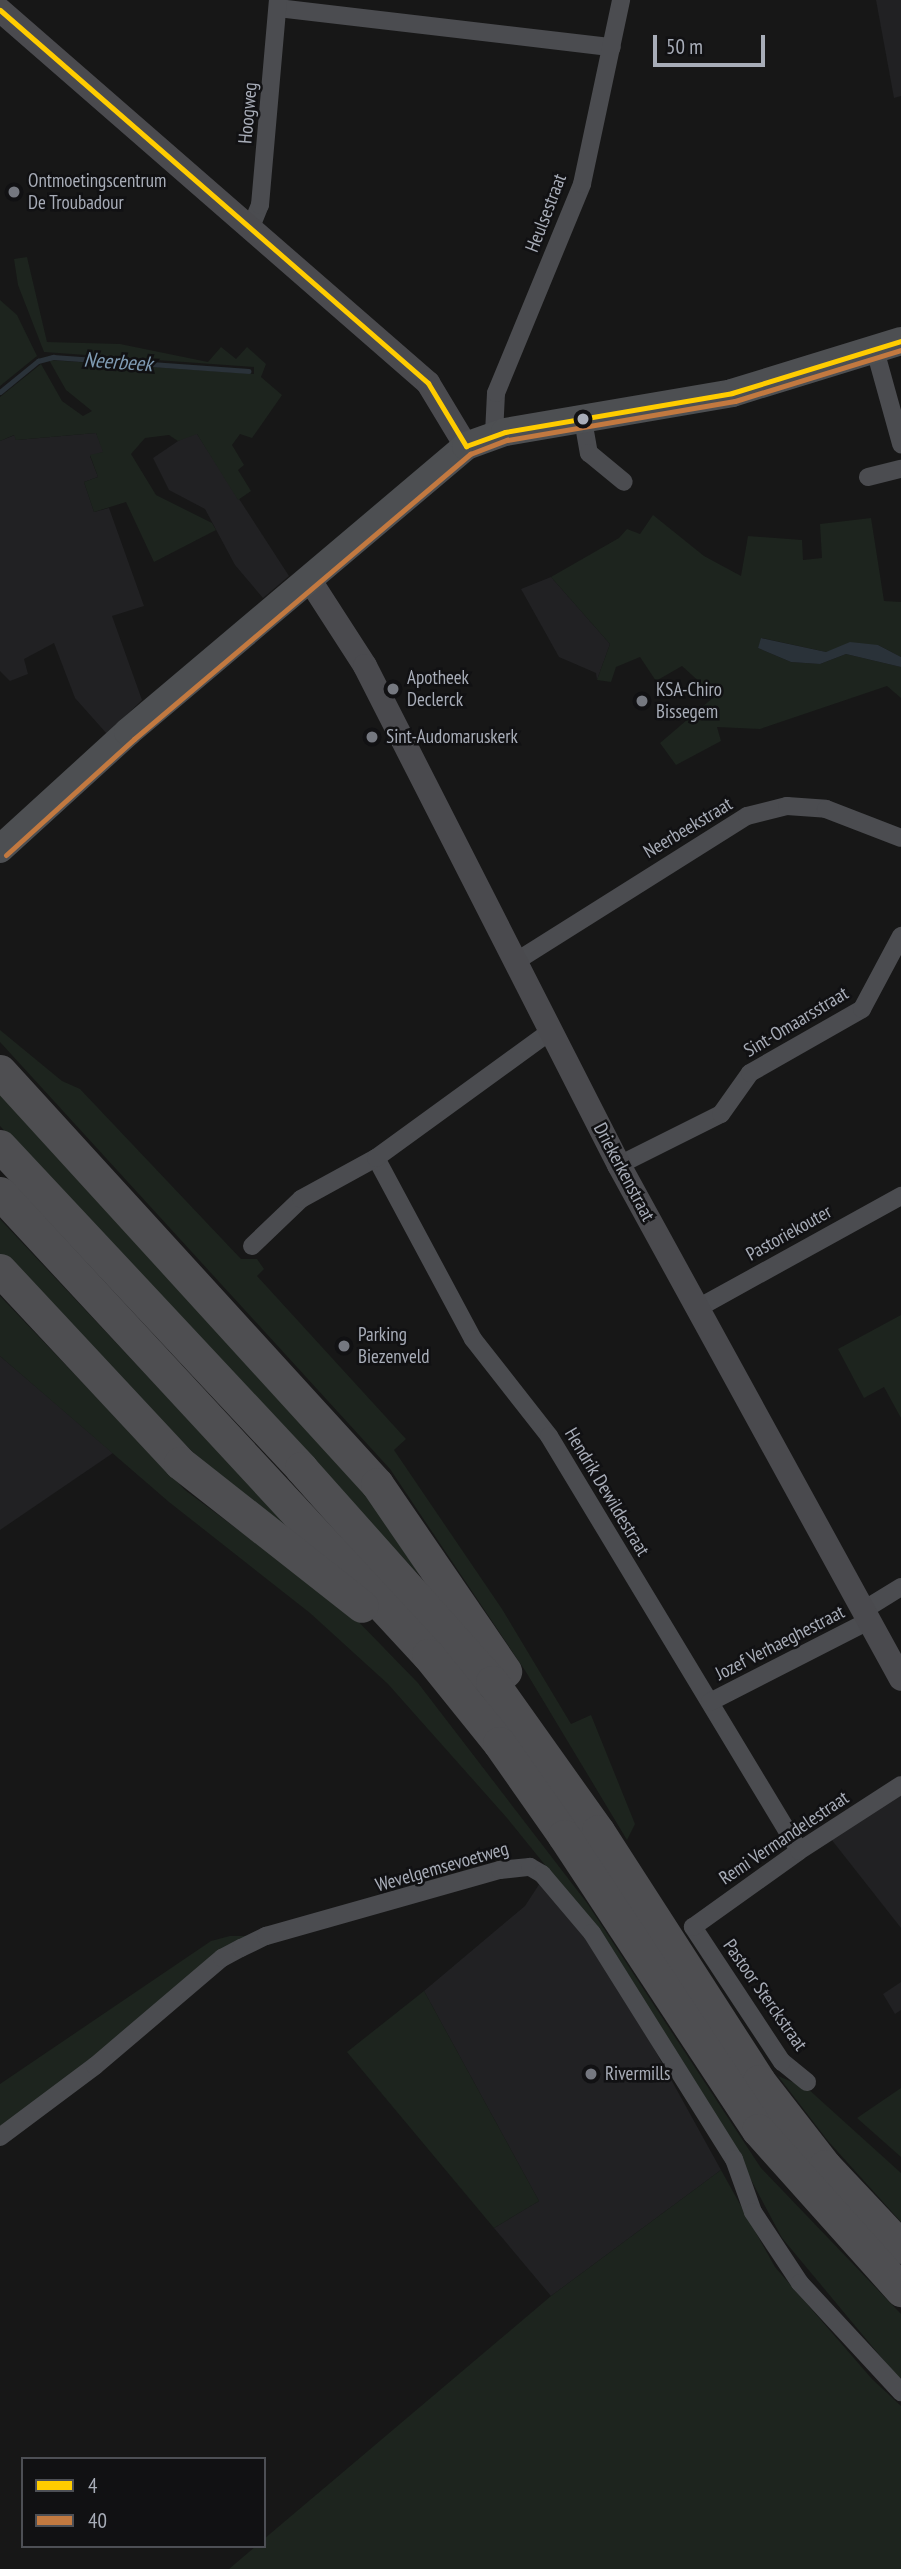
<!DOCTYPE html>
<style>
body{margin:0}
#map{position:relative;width:901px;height:2569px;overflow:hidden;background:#171717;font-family:"PT Sans Narrow",sans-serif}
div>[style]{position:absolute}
.built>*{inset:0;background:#212123}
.green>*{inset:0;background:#1d241e}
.water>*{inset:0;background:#2a3239}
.stream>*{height:4.5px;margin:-2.25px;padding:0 2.25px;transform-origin:2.25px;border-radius:2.25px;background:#2a3239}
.street>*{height:18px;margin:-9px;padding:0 9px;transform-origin:9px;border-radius:9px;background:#4b4c50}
.secondary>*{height:24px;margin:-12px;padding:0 12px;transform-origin:12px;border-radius:12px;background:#4a4a4e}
.primary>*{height:28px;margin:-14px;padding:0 14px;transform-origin:14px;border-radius:14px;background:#4d4f52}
.highway>*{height:33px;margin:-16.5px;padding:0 16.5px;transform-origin:16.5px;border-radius:16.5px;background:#4e4e51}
.bus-1>*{height:5px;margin:-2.5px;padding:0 2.5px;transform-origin:2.5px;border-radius:2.5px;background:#fc0}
.bus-2>*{height:5px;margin:-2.5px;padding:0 2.5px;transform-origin:2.5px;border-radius:2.5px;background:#c27940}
.dots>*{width:19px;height:19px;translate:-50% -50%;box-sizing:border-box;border:4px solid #111113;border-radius:50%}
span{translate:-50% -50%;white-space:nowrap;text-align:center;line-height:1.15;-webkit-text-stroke:5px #111113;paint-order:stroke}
.street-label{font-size:19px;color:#a8adb8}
.poi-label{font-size:19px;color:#a8adb8}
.left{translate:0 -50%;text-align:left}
.water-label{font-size:21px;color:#7f9bb3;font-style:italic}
.legend{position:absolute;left:21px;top:2457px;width:245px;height:91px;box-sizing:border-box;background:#111113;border:2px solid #4d4f55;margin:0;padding:9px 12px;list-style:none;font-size:21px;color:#a8adb8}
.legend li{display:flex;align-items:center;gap:14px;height:35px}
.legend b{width:35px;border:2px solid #4d4f55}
.scale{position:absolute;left:653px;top:35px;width:112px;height:32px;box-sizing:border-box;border:4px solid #a8adb8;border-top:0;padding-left:9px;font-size:21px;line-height:24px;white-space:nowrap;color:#a8adb8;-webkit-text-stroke:5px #111113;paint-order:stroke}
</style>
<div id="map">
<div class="built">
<i style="clip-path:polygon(876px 0,901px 0,901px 96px,894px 98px)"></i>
<i style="clip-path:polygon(96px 433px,104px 452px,90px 456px,98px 477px,84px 482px,94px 512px,109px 508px,144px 606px,112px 616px,142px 700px,107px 734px,75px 698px,54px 643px,24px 659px,28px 674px,10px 681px,0 671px,0 441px,15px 435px,16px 440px)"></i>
<i style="clip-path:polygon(190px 433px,197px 434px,289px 576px,263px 598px,235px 565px,205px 509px,169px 490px,153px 458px)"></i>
<i style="clip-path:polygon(551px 577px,610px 644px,597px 680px,596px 673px,559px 657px,521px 589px)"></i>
<i style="clip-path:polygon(0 1356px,113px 1453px,0 1530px)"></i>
<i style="clip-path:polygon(901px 1792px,901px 1928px,831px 1839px)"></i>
<i style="clip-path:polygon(540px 1883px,609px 1967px,721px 2170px,551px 2296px,494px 2228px,539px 2201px,424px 1991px,525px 1906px)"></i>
<i style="clip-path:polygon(901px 1982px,901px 2010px,895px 2014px,883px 1994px)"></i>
</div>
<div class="green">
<i style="clip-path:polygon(27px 257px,47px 342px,120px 344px,208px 362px,221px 347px,236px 359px,247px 347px,266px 364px,261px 377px,282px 395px,252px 438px,240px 434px,232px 445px,244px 465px,238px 470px,251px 491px,238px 500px,197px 434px,178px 441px,169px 435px,145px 438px,131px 454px,156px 495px,212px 523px,216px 530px,154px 562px,126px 502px,94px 512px,84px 482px,98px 477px,90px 455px,103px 452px,96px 433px,16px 440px,14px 435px,0 441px,0 397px,41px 364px,62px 401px,83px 416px,92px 411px,66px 390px,49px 360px,254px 374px,254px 367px,44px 352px,18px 285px,14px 259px)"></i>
<i style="clip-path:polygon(0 300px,17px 315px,37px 356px,0 386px)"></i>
<i style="clip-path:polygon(653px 515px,704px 556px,741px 576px,748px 536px,802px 540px,803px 560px,822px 558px,820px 524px,871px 518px,884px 601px,901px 602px,901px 657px,878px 645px,826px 652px,762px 638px,758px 648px,791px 662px,820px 664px,846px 654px,901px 667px,901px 698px,887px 686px,760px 729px,717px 727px,721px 741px,676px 765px,660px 743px,715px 696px,682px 666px,656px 681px,640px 657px,616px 667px,611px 682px,597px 680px,610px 644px,551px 577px,619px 538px,627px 529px,640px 534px)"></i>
<i style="clip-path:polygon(0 1030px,62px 1081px,80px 1089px,241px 1259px,257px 1259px,264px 1269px,257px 1276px,406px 1439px,394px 1450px,502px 1609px,571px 1724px,591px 1715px,635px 1824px,627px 1840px,526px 1672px,390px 1469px,0 1042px)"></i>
<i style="clip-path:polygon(0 1090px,380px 1509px,420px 1576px,0 1126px)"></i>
<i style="clip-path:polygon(0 1219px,304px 1543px,219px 1478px,29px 1289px,0 1256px)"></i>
<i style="clip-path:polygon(0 1296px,185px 1490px,351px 1614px,418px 1683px,587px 1903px,761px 2168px,901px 2314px,901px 2381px,782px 2238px,749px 2176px,579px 1907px,507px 1818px,388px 1684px,310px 1613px,169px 1502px,0 1356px)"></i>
<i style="clip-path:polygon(901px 1315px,901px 1418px,884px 1387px,864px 1398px,838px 1349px)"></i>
<i style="clip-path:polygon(230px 1936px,249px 1936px,0 2129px,0 2084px,211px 1941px)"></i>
<i style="clip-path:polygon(424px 1991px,539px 2201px,494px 2228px,347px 2052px)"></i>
<i style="clip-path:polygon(778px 2076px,807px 2088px,901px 2173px,901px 2222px,828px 2141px)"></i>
<i style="clip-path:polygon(901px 2088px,901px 2157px,857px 2118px)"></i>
<i style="clip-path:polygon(721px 2170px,775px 2267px,872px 2379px,901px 2406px,901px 2569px,229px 2569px,256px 2546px,264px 2546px,264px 2539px,551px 2296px)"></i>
</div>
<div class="water">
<i style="clip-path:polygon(761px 638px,826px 652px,850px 642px,878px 645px,901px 657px,901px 667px,846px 654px,820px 664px,791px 662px,758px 648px)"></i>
</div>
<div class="stream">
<i style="left:0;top:392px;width:49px;rotate:-39.2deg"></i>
<i style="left:38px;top:361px;width:16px;rotate:-15deg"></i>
<i style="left:53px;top:357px;width:196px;rotate:4.1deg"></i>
</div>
<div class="street">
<i style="left:278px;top:8px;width:336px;rotate:6.7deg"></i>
<i style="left:251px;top:227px;width:24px;rotate:-68deg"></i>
<i style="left:260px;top:205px;width:206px;rotate:-85deg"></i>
<i style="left:875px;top:350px;width:98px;rotate:74.5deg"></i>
<i style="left:583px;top:420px;width:34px;rotate:80deg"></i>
<i style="left:589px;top:453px;width:45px;rotate:39.6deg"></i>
<i style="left:494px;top:434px;width:41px;rotate:-87.2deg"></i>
<i style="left:496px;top:393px;width:226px;rotate:-67.6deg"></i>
<i style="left:582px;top:184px;width:188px;rotate:-78deg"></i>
<i style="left:868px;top:477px;width:34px;rotate:-14deg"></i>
<i style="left:515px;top:962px;width:274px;rotate:-32.2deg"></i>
<i style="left:747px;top:816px;width:41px;rotate:-14deg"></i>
<i style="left:787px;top:806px;width:39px;rotate:4deg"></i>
<i style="left:826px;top:809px;width:80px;rotate:21.1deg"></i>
<i style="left:376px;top:1158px;width:205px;rotate:61.8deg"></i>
<i style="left:473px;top:1339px;width:123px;rotate:51.9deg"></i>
<i style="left:549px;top:1436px;width:484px;rotate:58.9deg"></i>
<i style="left:619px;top:1165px;width:114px;rotate:-26.6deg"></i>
<i style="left:721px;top:1114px;width:50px;rotate:-54.7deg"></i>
<i style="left:750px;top:1073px;width:129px;rotate:-29.7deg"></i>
<i style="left:862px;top:1009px;width:83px;rotate:-61.9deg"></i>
<i style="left:252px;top:1246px;width:68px;rotate:-43.8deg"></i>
<i style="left:301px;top:1199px;width:85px;rotate:-28.7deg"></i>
<i style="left:376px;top:1158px;width:216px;rotate:-36deg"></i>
<i style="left:698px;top:1308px;width:232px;rotate:-28.9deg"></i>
<i style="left:862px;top:1611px;width:46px;rotate:-31.6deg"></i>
<i style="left:710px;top:1702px;width:178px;rotate:-27.1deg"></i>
<i style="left:807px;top:2082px;width:32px;rotate:-141deg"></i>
<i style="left:782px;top:2062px;width:162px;rotate:-123.4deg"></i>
<i style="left:693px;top:1927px;width:130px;rotate:-35.6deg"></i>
<i style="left:799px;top:1851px;width:121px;rotate:-32.9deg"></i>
<i style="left:0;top:2137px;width:119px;rotate:-36.8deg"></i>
<i style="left:95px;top:2066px;width:167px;rotate:-40.4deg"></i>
<i style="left:222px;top:1958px;width:21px;rotate:-28deg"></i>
<i style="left:241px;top:1948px;width:28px;rotate:-26deg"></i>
<i style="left:266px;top:1936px;width:243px;rotate:-15.8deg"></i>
<i style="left:500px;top:1870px;width:30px;rotate:-6deg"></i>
<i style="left:530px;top:1867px;width:14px;rotate:30deg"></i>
<i style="left:542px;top:1874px;width:77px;rotate:49.7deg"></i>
<i style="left:592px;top:1933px;width:267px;rotate:57.9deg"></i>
<i style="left:734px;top:2159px;width:56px;rotate:70.3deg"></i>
<i style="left:753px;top:2212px;width:85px;rotate:56.5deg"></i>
<i style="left:800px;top:2283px;width:149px;rotate:47.2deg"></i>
</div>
<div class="secondary">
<i style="left:0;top:10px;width:568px;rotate:41.07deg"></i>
<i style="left:428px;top:383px;width:74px;rotate:58.9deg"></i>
<i style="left:309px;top:579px;width:103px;rotate:57.2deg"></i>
<i style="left:365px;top:666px;width:560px;rotate:63.02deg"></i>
<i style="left:619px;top:1165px;width:586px;rotate:61.25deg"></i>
</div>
<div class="primary">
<i style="left:0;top:849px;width:173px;rotate:-42.4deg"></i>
<i style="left:128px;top:732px;width:443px;rotate:-40.2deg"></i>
<i style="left:466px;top:446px;width:41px;rotate:-19.7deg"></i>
<i style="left:505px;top:432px;width:230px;rotate:-9.7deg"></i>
<i style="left:732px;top:393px;width:177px;rotate:-17.1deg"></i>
</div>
<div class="highway">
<i style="left:0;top:1071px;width:559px;rotate:47.61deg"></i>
<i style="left:377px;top:1484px;width:227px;rotate:55.6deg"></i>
<i style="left:0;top:1146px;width:441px;rotate:46.9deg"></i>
<i style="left:301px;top:1468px;width:287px;rotate:48.3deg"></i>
<i style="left:492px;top:1682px;width:183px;rotate:54.6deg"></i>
<i style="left:598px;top:1831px;width:297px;rotate:57.2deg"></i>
<i style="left:759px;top:2081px;width:108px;rotate:52.2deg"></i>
<i style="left:825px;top:2166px;width:111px;rotate:46.8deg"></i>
<i style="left:0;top:1193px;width:630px;rotate:47.19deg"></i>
<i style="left:428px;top:1655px;width:113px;rotate:51.1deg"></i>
<i style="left:499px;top:1743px;width:113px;rotate:55deg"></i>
<i style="left:564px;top:1836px;width:352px;rotate:56.6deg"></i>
<i style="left:758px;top:2130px;width:215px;rotate:48.2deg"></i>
<i style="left:0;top:1270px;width:264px;rotate:47deg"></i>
<i style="left:180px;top:1463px;width:231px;rotate:38.2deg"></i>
</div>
<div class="bus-1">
<i style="left:0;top:10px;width:568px;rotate:41.07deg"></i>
<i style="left:428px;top:383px;width:74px;rotate:58.9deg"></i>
<i style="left:466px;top:446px;width:41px;rotate:-19.7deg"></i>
<i style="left:505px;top:432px;width:230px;rotate:-9.7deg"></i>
<i style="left:732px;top:393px;width:177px;rotate:-17.1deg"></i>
</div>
<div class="bus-2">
<i style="left:6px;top:855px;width:173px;rotate:-42.2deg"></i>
<i style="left:134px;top:739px;width:441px;rotate:-40.3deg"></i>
<i style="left:470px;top:454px;width:40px;rotate:-21deg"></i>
<i style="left:507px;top:440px;width:231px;rotate:-9.7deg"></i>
<i style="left:735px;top:401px;width:174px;rotate:-17.1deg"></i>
</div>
<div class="dots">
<i style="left:14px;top:192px;background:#757880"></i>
<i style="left:583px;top:419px;background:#a8adb8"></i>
<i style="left:393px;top:689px;background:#757880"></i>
<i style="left:642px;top:701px;background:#757880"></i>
<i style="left:372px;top:737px;background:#757880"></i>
<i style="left:344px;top:1346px;background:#757880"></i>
<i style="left:591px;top:2074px;background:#757880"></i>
</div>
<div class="street-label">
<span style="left:248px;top:113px;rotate:-85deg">Hoogweg</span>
<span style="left:546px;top:213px;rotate:-69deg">Heulsestraat</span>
<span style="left:688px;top:828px;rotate:-31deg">Neerbeekstraat</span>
<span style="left:796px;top:1022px;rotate:-31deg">Sint-Omaarsstraat</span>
<span style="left:624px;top:1172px;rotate:62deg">Driekerkenstraat</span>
<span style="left:789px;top:1233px;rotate:-29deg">Pastoriekouter</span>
<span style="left:607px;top:1492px;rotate:59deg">Hendrik Dewildestraat</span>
<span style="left:780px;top:1643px;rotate:-27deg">Jozef Verhaeghestraat</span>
<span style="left:784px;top:1838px;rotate:-34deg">Remi Vermandelestraat</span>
<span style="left:442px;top:1867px;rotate:-16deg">Wevelgemsevoetweg</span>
<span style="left:765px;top:1995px;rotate:55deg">Pastoor Sterckstraat</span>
</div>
<div class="poi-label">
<span class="left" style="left:28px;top:192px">Ontmoetingscentrum<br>De Troubadour</span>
<span class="left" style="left:407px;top:689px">Apotheek<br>Declerck</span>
<span class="left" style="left:656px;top:701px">KSA-Chiro<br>Bissegem</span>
<span class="left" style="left:386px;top:737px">Sint-Audomaruskerk</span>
<span class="left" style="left:358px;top:1346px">Parking<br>Biezenveld</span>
<span class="left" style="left:605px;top:2074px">Rivermills</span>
</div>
<div class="water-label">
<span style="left:118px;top:362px;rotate:4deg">Neerbeek</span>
</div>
<ul class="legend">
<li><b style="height:9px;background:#fc0"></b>4</li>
<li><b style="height:9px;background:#c27940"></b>40</li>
</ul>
<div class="scale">50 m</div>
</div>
